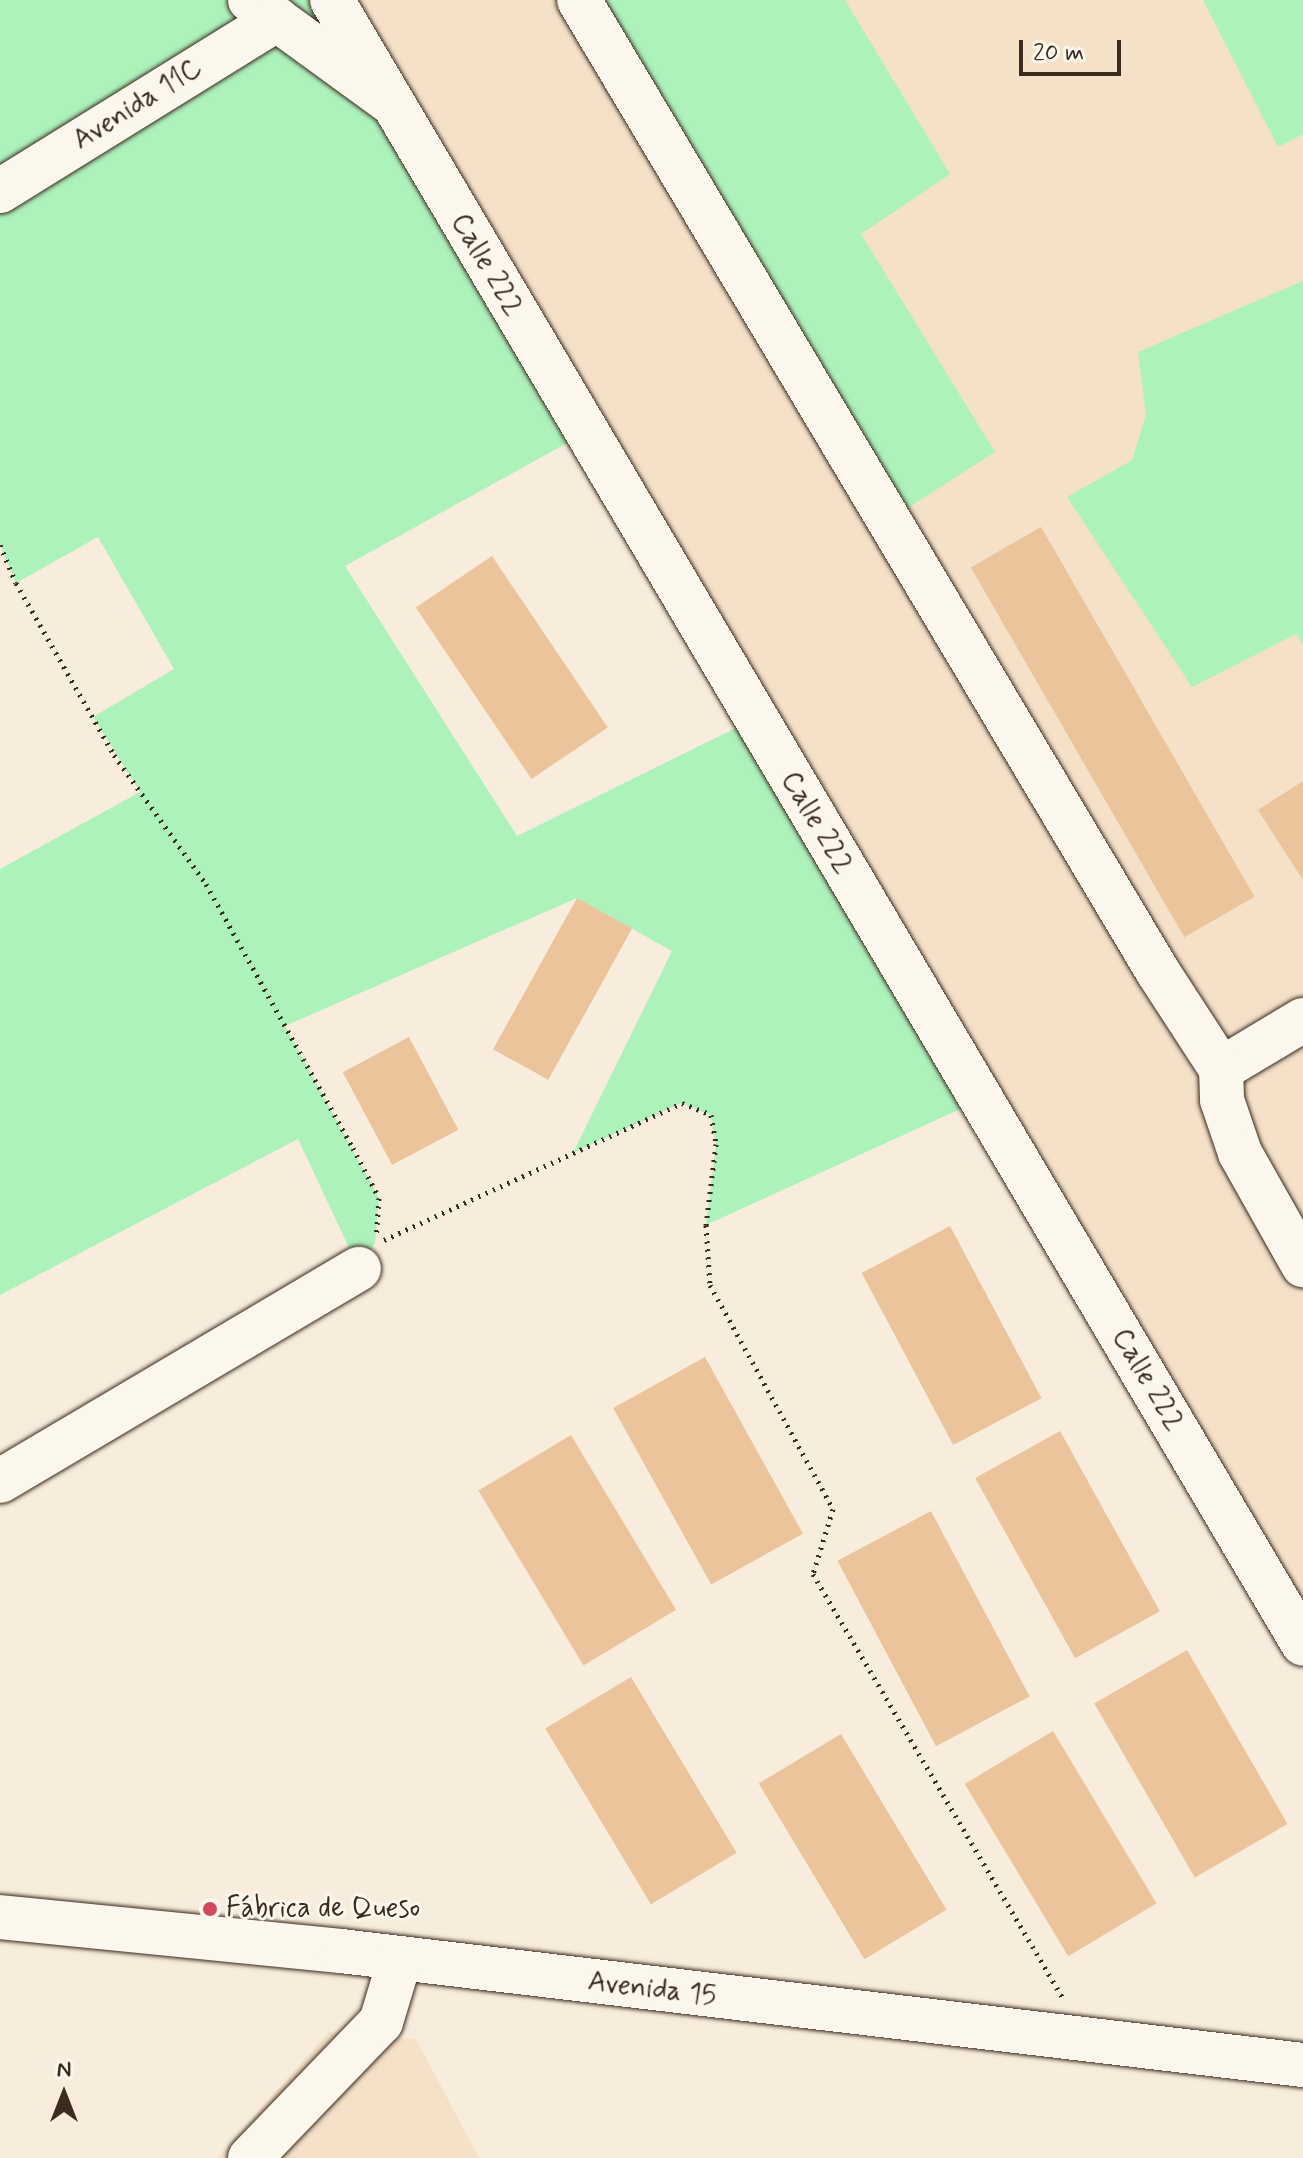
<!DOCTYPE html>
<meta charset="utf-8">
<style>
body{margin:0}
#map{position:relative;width:1303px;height:2158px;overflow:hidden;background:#f8eddc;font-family:Mynerve,sans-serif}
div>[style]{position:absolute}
.built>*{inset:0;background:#f4e1c8}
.green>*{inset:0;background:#adf1bb}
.building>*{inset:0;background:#ebc49b;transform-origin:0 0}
.path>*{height:5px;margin-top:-2.5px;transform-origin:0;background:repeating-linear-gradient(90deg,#3b2a1e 0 2px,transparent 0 8px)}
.roads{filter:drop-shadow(0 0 2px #3b2a1e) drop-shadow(0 0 2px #3b2a1e)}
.minor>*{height:44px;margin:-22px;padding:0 22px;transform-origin:22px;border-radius:22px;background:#fbf7ec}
.major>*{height:44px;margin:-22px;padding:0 22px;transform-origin:22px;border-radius:22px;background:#fbf7ec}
.dots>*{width:22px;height:22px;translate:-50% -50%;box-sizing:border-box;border:4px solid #fbf7ec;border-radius:50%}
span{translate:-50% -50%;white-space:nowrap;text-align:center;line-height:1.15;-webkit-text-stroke:6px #fbf7ec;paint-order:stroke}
.street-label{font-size:28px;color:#3b2a1e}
.poi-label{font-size:28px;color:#3b2a1e}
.left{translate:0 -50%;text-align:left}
.north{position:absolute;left:24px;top:2054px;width:80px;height:80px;-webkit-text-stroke:6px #fbf7ec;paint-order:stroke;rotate:0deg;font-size:22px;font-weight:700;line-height:32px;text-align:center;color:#3b2a1e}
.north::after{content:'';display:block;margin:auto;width:28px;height:36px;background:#3b2a1e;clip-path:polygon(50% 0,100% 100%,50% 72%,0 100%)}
.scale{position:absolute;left:1019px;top:40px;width:102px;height:36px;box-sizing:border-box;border:4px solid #3b2a1e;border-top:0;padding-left:10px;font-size:24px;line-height:28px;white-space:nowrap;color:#3b2a1e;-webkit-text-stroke:6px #fbf7ec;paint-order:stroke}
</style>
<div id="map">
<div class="built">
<i style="clip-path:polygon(332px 0,1303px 0,1303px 1644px)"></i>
<i style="clip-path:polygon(329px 2032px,416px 2039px,479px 2158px,217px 2158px)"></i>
</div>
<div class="green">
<i style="clip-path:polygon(0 0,332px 0,585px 433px,345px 566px,517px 836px,754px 719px,980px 1100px,706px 1225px,716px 1144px,710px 1115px,681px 1103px,573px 1153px,672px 951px,577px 898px,285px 1026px,379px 1198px,375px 1243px,359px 1269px,298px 1139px,0 1295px,0 869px,140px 792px,93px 717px,174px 669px,98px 537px,16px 583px,0 545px)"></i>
<i style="clip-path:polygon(584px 0,845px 0,950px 174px,861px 234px,995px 452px,889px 520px)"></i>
<i style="clip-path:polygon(1203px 0,1303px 0,1303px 134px,1278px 147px)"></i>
<i style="clip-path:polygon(1303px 281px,1303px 645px,1296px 634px,1192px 687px,1067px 497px,1132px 460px,1146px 415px,1138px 352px)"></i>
</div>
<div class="building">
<i style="left:1041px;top:527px;width:427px;height:81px;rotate:60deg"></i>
<i style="left:492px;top:556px;width:207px;height:92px;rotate:56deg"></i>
<i style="clip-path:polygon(1303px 781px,1303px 880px,1258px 810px)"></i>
<i style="left:577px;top:898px;width:63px;height:173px;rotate:29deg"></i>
<i style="left:409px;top:1037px;width:105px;height:75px;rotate:62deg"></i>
<i style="left:950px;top:1226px;width:195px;height:100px;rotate:62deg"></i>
<i style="left:705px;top:1357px;width:202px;height:105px;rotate:61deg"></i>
<i style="left:1060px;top:1431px;width:206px;height:97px;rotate:61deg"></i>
<i style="left:571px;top:1435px;width:204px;height:108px;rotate:59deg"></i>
<i style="left:931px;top:1511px;width:210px;height:106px;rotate:62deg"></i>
<i style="left:1187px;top:1650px;width:201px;height:107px;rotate:60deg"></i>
<i style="left:631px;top:1677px;width:205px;height:100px;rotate:59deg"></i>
<i style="left:1053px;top:1731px;width:201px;height:103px;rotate:59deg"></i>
<i style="left:841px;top:1734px;width:205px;height:96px;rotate:59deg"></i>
</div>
<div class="path">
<i style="left:0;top:545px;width:41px;rotate:67.2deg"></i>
<i style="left:16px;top:583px;width:198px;rotate:60.3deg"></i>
<i style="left:114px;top:755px;width:158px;rotate:54.5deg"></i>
<i style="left:206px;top:884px;width:302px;rotate:60.9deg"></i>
<i style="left:353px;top:1148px;width:56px;rotate:62.5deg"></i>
<i style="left:379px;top:1198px;width:39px;rotate:94deg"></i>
<i style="left:384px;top:1240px;width:328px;rotate:-24.7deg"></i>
<i style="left:682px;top:1103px;width:31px;rotate:22deg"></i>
<i style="left:711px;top:1115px;width:29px;rotate:80deg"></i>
<i style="left:716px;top:1144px;width:82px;rotate:97deg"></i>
<i style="left:706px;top:1225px;width:60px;rotate:86.2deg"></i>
<i style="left:710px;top:1285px;width:256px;rotate:61.2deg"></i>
<i style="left:833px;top:1509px;width:68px;rotate:107.1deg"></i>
<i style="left:813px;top:1574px;width:491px;rotate:59.5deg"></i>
</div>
<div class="roads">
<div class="minor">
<i style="left:250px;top:0;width:172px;rotate:36deg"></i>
<i style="left:579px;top:0;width:1131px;rotate:59.22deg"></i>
<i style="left:1158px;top:972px;width:116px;rotate:57deg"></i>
<i style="left:0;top:191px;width:326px;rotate:-31.8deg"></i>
<i style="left:1303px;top:1020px;width:96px;rotate:149.1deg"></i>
<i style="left:1221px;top:1069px;width:31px;rotate:88deg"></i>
<i style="left:1222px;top:1100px;width:56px;rotate:71.2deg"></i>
<i style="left:1240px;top:1153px;width:129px;rotate:60.6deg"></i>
<i style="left:0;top:1481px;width:417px;rotate:-30.6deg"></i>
<i style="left:0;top:1917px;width:343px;rotate:5.7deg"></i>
<i style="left:341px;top:1951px;width:969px;rotate:6.76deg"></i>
<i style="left:250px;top:2158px;width:189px;rotate:-46.1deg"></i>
<i style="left:381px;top:2022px;width:66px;rotate:-73.2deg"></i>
</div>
<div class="major">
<i style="left:332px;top:0;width:1909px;rotate:59.43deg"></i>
</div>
</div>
<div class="dots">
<i style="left:210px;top:1909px;background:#d1495b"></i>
</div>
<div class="street-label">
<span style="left:138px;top:105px;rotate:-32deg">Avenida 11C</span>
<span style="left:486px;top:265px;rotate:59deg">Calle 222</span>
<span style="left:816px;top:823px;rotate:59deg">Calle 222</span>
<span style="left:1147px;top:1380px;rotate:59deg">Calle 222</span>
<span style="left:652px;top:1990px;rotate:7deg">Avenida 15</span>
</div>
<div class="poi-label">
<span class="left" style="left:226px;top:1909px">Fábrica de Queso</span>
</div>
<div class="north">N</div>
<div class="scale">20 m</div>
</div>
